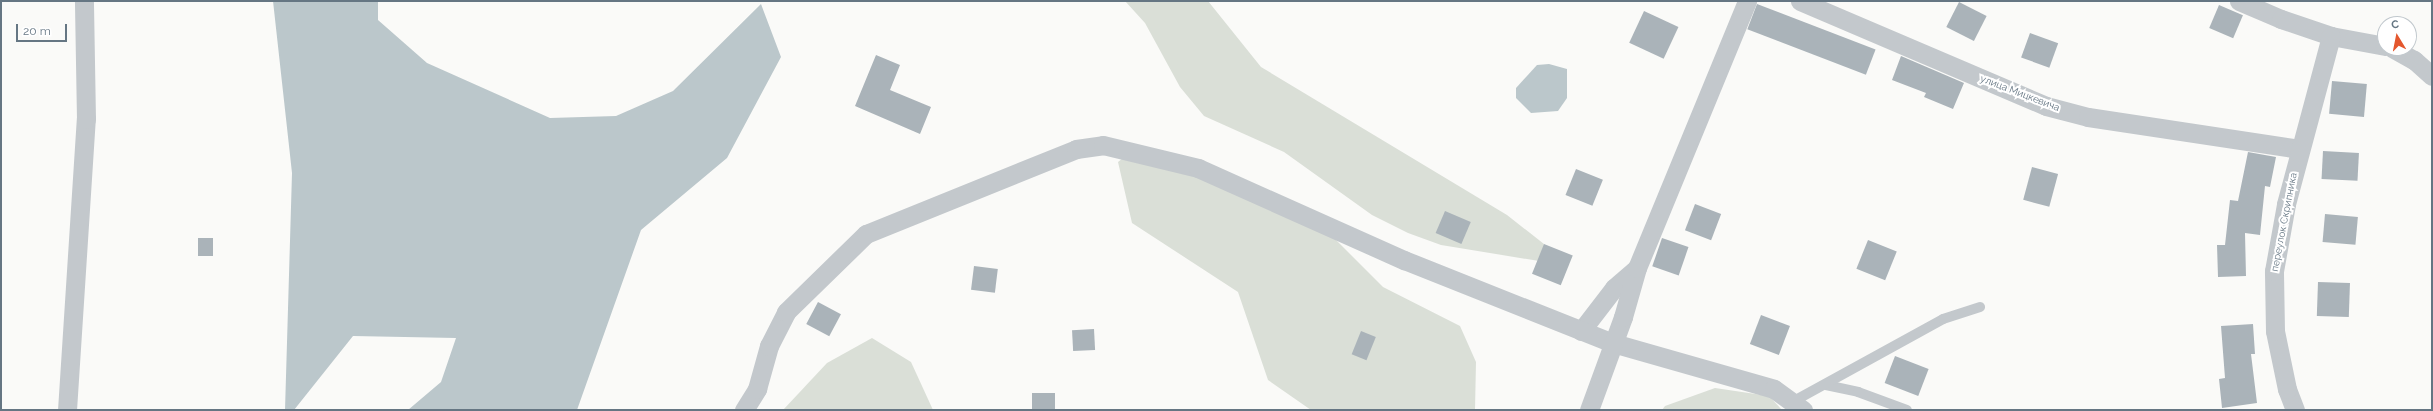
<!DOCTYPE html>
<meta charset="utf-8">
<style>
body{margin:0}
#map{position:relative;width:2433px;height:411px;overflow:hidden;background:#fafaf8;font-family:Raleway,sans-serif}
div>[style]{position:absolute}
.green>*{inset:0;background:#dadfd7}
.water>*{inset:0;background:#bbc7cb}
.building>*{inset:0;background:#aab3b9;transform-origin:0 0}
.lane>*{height:10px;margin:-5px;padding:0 5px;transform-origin:5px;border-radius:5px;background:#c3c8cc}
.street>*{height:19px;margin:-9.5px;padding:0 9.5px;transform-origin:9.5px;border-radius:9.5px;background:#c3c8cc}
span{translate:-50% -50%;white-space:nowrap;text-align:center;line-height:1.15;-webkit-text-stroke:4px #fff;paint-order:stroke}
.street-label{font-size:10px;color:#657683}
.frame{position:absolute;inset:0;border:2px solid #657683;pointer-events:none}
.north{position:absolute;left:2377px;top:16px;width:40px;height:40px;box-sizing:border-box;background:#fff;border:1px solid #c1c8cd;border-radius:50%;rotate:350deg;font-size:11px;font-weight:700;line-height:16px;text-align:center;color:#657683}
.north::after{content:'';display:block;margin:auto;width:14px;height:18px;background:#e4572e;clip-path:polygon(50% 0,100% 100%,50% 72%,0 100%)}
.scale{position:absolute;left:16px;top:24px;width:51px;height:18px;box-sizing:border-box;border:2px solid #657683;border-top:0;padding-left:5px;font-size:12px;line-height:14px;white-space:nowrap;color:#657683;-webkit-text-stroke:3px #fff;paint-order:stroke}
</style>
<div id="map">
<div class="green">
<i style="clip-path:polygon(1125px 1px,1208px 1px,1261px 67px,1507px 215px,1544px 244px,1551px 263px,1441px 245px,1408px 233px,1372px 215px,1284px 152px,1204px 116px,1180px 87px,1145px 23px)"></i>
<i style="clip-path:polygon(1133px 150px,1312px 216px,1383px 287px,1460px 326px,1476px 362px,1475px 410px,1311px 410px,1268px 380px,1238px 292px,1132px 223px,1118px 162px)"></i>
<i style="clip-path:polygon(872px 338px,911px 362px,933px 410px,783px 410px,827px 363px)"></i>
<i style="clip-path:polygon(1715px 388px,1769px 396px,1782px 410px,1662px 410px,1665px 406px)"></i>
</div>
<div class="water">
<i style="clip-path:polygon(273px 1px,378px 1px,378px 20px,427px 63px,550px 118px,616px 116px,673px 91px,761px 4px,781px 57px,727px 158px,641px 230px,577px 410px,408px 410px,441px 382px,456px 338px,353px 336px,294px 410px,285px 410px,292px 173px)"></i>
<i style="clip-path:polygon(1549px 64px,1567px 69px,1567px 98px,1558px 111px,1531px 113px,1516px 98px,1516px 88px,1537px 65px)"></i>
</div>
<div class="building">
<i style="left:1959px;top:2px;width:31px;height:28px;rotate:27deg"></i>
<i style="left:1757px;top:4px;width:127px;height:27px;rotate:21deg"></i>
<i style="left:2219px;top:5px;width:26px;height:25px;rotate:23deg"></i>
<i style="left:1644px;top:11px;width:38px;height:35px;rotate:25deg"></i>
<i style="left:2030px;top:33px;width:30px;height:26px;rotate:20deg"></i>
<i style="clip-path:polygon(876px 55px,900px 65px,890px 90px,931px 107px,920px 134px,855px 106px)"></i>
<i style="clip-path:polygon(1901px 56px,1964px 83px,1953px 109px,1924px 97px,1926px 93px,1892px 80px)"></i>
<i style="left:2332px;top:81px;width:35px;height:33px;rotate:5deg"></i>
<i style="left:2323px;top:151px;width:36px;height:28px;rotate:3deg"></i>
<i style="clip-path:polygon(2248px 152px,2276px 157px,2270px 187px,2265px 186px,2260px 235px,2245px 233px,2246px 276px,2218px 277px,2217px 245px,2225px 245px,2230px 200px,2238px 201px)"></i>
<i style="left:2032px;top:167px;width:27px;height:34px;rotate:15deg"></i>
<i style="left:1576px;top:169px;width:29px;height:28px;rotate:22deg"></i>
<i style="left:1695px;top:204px;width:28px;height:28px;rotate:21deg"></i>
<i style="left:1445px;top:211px;width:28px;height:24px;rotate:23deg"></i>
<i style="left:2325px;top:214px;width:33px;height:28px;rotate:5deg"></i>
<i style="left:198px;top:238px;width:15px;height:18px"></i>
<i style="left:1662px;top:238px;width:28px;height:30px;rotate:19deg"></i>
<i style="left:1868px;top:240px;width:31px;height:31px;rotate:22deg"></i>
<i style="left:1544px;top:244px;width:31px;height:32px;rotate:22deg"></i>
<i style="left:974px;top:266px;width:24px;height:24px;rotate:7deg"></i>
<i style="left:2318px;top:282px;width:32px;height:34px;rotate:2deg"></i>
<i style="left:818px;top:302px;width:26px;height:25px;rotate:28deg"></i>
<i style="left:1761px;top:315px;width:31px;height:31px;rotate:21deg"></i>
<i style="clip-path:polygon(2253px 324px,2255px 354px,2251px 354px,2257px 403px,2222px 408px,2219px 379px,2225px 378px,2221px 326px)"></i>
<i style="left:1094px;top:329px;width:21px;height:22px;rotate:87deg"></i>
<i style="left:1361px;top:331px;width:16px;height:25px;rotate:22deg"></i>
<i style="left:1895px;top:356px;width:36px;height:29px;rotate:21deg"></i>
<i style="left:1032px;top:393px;width:23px;height:17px"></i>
</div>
<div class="lane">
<i style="left:1826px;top:385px;width:33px;rotate:12deg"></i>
<i style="left:1858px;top:392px;width:52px;rotate:20.2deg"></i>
<i style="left:1794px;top:401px;width:170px;rotate:-28.8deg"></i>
<i style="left:1943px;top:319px;width:39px;rotate:-18deg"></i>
</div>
<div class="street">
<i style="left:1800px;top:1px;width:267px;rotate:23.1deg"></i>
<i style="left:2046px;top:106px;width:43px;rotate:14.7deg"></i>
<i style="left:2088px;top:117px;width:214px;rotate:8.6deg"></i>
<i style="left:2239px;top:1px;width:46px;rotate:23.2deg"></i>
<i style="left:2281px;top:19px;width:53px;rotate:18.8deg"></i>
<i style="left:2331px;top:36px;width:55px;rotate:10.5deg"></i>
<i style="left:2392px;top:48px;width:25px;rotate:29deg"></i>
<i style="left:2414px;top:60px;width:24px;rotate:42deg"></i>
<i style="left:1581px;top:331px;width:54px;rotate:-52.5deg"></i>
<i style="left:1614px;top:288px;width:30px;rotate:-41deg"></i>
<i style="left:67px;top:410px;width:292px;rotate:-86.3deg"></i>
<i style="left:86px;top:119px;width:118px;rotate:-91deg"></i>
<i style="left:744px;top:410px;width:25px;rotate:-58deg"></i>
<i style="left:757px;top:389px;width:45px;rotate:-74.4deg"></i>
<i style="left:769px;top:346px;width:38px;rotate:-63deg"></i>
<i style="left:786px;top:312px;width:112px;rotate:-44.3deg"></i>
<i style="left:866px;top:234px;width:227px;rotate:-22deg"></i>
<i style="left:1076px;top:149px;width:27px;rotate:-8deg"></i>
<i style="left:1103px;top:145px;width:98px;rotate:13.6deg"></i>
<i style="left:1198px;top:168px;width:226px;rotate:24.1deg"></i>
<i style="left:1404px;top:260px;width:225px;rotate:21.7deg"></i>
<i style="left:1613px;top:343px;width:167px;rotate:15.9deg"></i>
<i style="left:1774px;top:389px;width:36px;rotate:36deg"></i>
<i style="left:1589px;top:410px;width:99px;rotate:-69.9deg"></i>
<i style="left:1623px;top:317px;width:51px;rotate:-74.1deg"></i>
<i style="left:1637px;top:268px;width:289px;rotate:-67.6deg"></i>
<i style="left:2295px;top:410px;width:22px;rotate:-111deg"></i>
<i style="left:2287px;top:389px;width:59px;rotate:-101.7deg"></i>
<i style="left:2275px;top:331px;width:60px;rotate:-91deg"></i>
<i style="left:2274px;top:271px;width:68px;rotate:-79.8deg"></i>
<i style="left:2286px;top:204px;width:174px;rotate:-75deg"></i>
</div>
<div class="street-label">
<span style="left:2020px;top:93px;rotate:21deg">улица Мицкевича</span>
<span style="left:2284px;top:222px;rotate:-79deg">переулок Скрипника</span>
</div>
<div class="frame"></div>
<div class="north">С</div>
<div class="scale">20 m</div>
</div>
